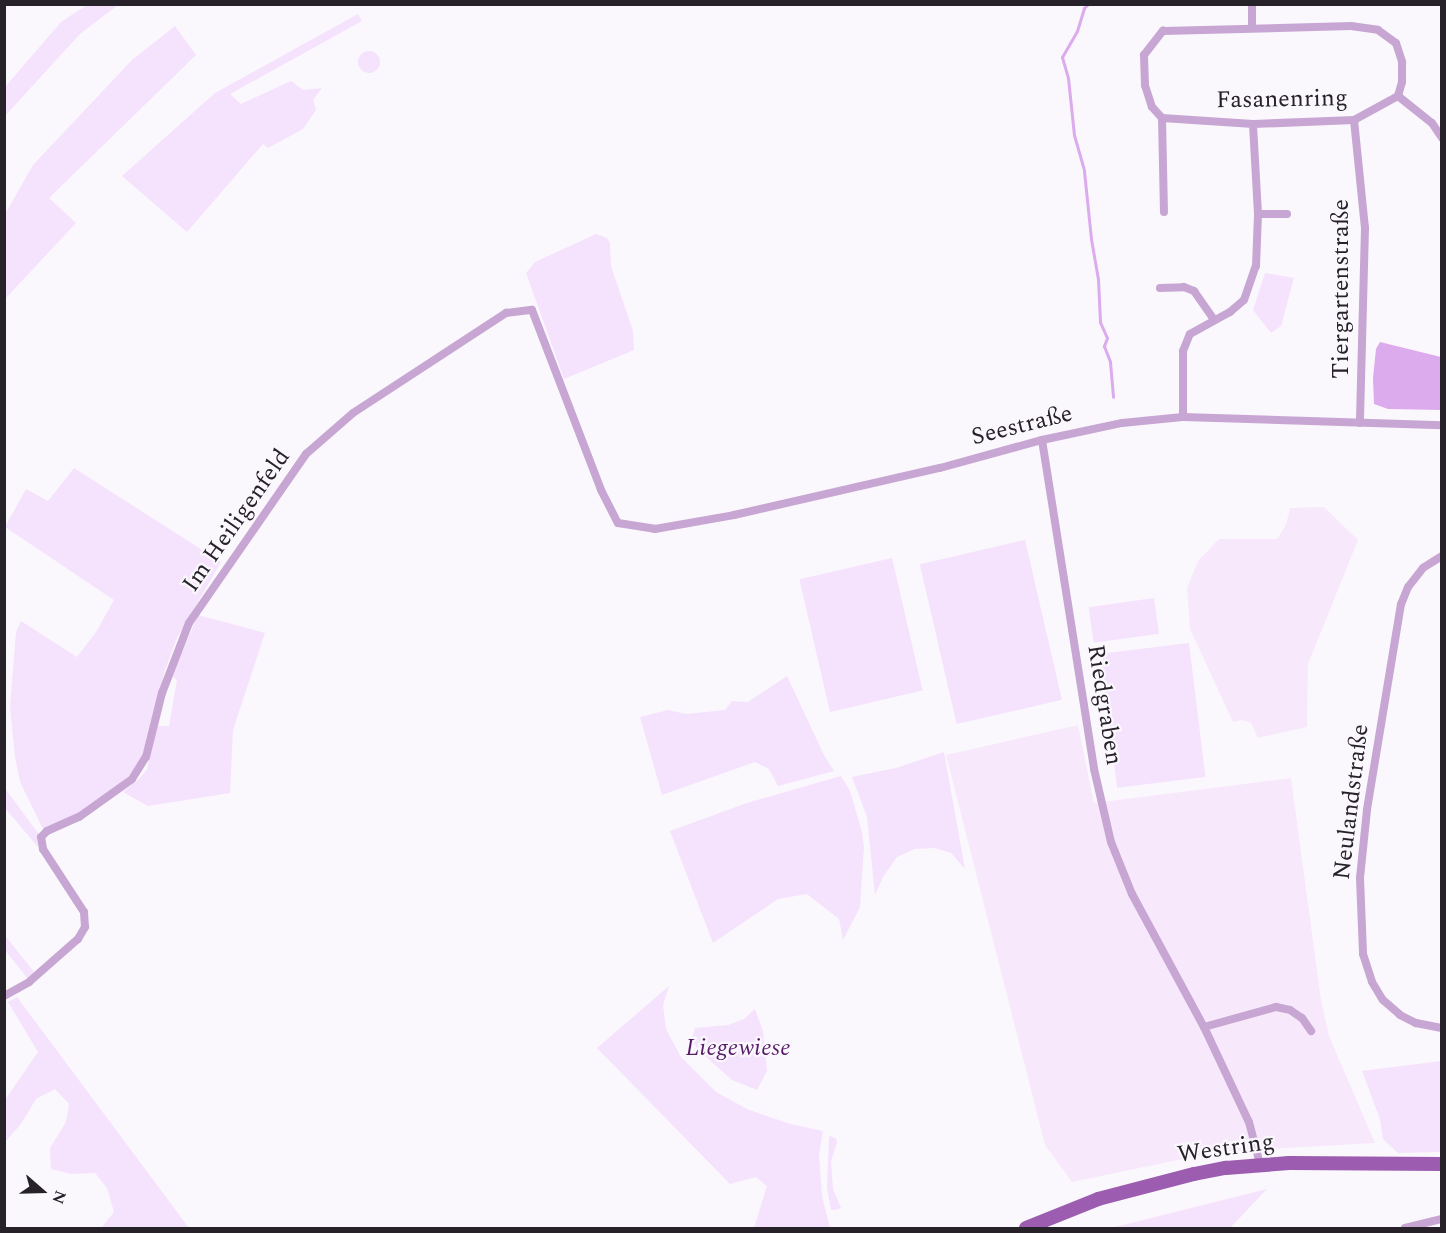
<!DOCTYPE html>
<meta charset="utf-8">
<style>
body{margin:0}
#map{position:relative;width:1446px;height:1233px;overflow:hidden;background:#fbf8fd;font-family:Spectral,serif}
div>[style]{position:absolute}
.built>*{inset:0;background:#f7e9fb}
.green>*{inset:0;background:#f5e2fc;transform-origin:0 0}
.round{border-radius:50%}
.water>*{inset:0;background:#dcabed}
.stream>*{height:3px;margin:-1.5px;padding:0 1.5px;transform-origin:1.5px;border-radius:1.5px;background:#dcabed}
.street>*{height:8px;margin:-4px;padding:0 4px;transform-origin:4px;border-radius:4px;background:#c8a6d3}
.primary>*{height:14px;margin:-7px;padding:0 7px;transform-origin:7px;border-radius:7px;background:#9c5db0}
span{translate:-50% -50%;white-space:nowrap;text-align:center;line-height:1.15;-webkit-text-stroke:4.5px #fbf8fd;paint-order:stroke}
.street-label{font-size:24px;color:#272129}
.park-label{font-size:24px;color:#571c68;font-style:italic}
.frame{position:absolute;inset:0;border:6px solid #272129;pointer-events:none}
.north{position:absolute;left:12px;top:1161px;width:60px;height:60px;-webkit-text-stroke:4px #fbf8fd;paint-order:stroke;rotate:110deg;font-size:16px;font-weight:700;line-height:24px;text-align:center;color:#272129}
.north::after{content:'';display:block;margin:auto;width:21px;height:27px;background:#272129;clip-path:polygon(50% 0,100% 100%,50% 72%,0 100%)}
</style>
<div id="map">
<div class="built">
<i style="clip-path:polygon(1324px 507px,1358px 540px,1308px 664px,1307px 727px,1258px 738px,1251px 723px,1242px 720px,1233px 722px,1190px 629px,1187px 588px,1198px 561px,1219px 539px,1277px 539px,1286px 525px,1290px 508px)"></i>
<i style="clip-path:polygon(1078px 725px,1094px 803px,1291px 778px,1321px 1000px,1329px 1036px,1375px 1143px,1217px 1152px,1072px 1182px,1045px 1145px,946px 755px)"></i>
</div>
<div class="green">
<i style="clip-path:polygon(87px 5px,118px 5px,80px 34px,5px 116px,5px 87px,61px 22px)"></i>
<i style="clip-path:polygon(358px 14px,362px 21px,230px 94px,241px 104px,291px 81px,303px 90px,322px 88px,313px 100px,316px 110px,303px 129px,268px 148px,263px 144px,187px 232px,122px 176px,215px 93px)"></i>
<i style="clip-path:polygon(175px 26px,196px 55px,49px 198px,76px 223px,5px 299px,5px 214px,33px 165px,132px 60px)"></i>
<i class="round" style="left:358px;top:51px;width:22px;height:22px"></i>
<i style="clip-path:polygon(596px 234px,607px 238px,610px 243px,611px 266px,633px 331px,634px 350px,564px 379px,526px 273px,535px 262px)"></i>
<i style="clip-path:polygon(1265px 273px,1294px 278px,1281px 326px,1271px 333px,1253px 310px)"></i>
<i style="clip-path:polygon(74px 468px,221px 562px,177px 638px,165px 670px,142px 756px,136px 768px,124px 781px,86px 809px,44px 831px,20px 782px,15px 757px,10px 707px,16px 632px,21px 621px,77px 657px,96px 632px,114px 600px,5px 527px,26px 489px,48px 501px)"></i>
<i style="left:1025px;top:540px;width:164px;height:108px;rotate:77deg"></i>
<i style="left:892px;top:558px;width:136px;height:95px;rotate:77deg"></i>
<i style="left:1154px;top:598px;width:36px;height:66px;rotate:82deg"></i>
<i style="clip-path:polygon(198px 615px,265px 633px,233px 730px,230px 793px,148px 806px,123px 792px,140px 778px,147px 769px,157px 726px,169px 726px,177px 680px,172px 676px)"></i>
<i style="left:1189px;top:643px;width:135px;height:89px;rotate:83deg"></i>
<i style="clip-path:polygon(787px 676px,824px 755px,834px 771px,778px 786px,769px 769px,755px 762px,662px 795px,640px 717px,668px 710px,686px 714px,725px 710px,732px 701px,748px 702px)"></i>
<i style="clip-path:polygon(944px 752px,965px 869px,951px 853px,935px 848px,915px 849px,897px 857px,883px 877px,875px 895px,867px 817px,852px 777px,896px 768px)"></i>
<i style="clip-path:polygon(841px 776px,850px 791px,862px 832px,864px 847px,860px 907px,843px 940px,839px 919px,807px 894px,778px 899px,713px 943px,670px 831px,747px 803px)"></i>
<i style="clip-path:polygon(4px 787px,38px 833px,38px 847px,5px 808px)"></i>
<i style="clip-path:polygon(4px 934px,34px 972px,28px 979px,5px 950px)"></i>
<i style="clip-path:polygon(669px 986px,663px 1005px,666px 1029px,681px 1057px,716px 1092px,747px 1109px,790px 1124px,823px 1131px,819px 1155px,822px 1196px,830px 1228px,754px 1228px,767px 1186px,756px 1177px,730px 1184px,597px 1048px)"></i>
<i style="clip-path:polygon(17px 997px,189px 1228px,101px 1228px,114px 1212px,107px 1188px,95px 1173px,71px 1174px,51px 1169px,50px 1148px,66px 1122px,69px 1104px,55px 1089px,36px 1099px,21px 1124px,5px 1142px,5px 1100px,38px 1052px,8px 1002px)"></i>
<i style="clip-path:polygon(755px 1009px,763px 1031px,767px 1071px,757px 1090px,732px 1080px,697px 1049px,692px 1038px,695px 1028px,728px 1025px,744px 1019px)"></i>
<i style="clip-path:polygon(1441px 1061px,1441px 1152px,1398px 1153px,1383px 1139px,1380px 1119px,1362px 1071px)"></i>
<i style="clip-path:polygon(829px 1136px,836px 1138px,837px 1143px,831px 1161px,833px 1189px,841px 1208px,835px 1210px,831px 1210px,827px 1188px)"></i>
<i style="clip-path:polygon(1267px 1189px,1230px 1228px,1108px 1228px,1119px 1226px)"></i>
</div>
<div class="water">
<i style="clip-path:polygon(1380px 342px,1441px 357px,1441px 410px,1388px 409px,1374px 404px,1373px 378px,1376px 349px)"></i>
</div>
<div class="stream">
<i style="left:1088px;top:4px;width:6px;rotate:135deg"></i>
<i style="left:1084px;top:8px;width:24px;rotate:107deg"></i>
<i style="left:1077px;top:31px;width:30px;rotate:120deg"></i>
<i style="left:1062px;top:57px;width:22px;rotate:74deg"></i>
<i style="left:1068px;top:78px;width:57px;rotate:84deg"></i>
<i style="left:1074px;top:135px;width:37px;rotate:74deg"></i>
<i style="left:1084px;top:171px;width:68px;rotate:84.1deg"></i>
<i style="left:1091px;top:239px;width:41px;rotate:80.1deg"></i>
<i style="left:1098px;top:279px;width:43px;rotate:87.3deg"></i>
<i style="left:1100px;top:322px;width:17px;rotate:66deg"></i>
<i style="left:1107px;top:338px;width:9px;rotate:111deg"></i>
<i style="left:1104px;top:346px;width:17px;rotate:69deg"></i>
<i style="left:1110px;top:362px;width:35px;rotate:85deg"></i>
</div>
<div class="street">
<i style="left:1252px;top:4px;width:23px;rotate:90deg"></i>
<i style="left:1351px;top:26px;width:27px;rotate:8deg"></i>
<i style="left:1378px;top:30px;width:22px;rotate:36deg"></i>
<i style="left:1396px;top:43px;width:20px;rotate:72deg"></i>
<i style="left:1402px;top:62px;width:20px;rotate:90deg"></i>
<i style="left:1402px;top:82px;width:15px;rotate:106deg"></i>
<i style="left:1398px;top:96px;width:50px;rotate:151.4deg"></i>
<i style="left:1354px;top:120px;width:101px;rotate:177.7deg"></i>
<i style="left:1253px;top:124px;width:91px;rotate:-176.2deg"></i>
<i style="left:1162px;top:118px;width:15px;rotate:-132deg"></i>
<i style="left:1152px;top:107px;width:23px;rotate:-108deg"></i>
<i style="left:1145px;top:85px;width:30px;rotate:-92deg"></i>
<i style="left:1144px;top:55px;width:31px;rotate:-52deg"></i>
<i style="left:1163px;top:31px;width:188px;rotate:-1.5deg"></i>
<i style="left:1398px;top:96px;width:43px;rotate:38.5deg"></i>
<i style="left:1432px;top:123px;width:18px;rotate:56deg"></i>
<i style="left:1162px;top:118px;width:94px;rotate:88.8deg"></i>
<i style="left:1354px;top:120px;width:109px;rotate:84.2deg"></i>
<i style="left:1365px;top:228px;width:195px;rotate:91.5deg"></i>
<i style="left:1258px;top:214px;width:29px"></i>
<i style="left:1160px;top:288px;width:24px;rotate:-2deg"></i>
<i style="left:1184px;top:287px;width:11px;rotate:22deg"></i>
<i style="left:1194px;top:291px;width:35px;rotate:55deg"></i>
<i style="left:1183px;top:417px;width:66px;rotate:-90deg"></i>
<i style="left:1183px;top:351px;width:18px;rotate:-68deg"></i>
<i style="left:1190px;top:334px;width:46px;rotate:-28.8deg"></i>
<i style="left:1230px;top:312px;width:18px;rotate:-41deg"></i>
<i style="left:1244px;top:300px;width:36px;rotate:-71deg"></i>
<i style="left:1256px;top:266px;width:52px;rotate:-87.8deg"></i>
<i style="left:1258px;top:214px;width:90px;rotate:-93.2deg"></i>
<i style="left:1042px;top:440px;width:333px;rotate:81deg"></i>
<i style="left:1094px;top:769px;width:75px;rotate:76.9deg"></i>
<i style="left:1111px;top:842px;width:56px;rotate:68deg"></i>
<i style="left:1132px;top:894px;width:151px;rotate:61.6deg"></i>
<i style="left:1204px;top:1027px;width:105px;rotate:64.7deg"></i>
<i style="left:1249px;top:1122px;width:43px;rotate:75.3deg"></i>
<i style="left:1442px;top:556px;width:22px;rotate:148deg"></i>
<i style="left:1423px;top:568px;width:24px;rotate:128deg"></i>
<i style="left:1408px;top:587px;width:18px;rotate:112deg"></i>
<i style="left:1401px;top:604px;width:209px;rotate:99.4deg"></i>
<i style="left:1367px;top:810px;width:68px;rotate:95.9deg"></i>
<i style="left:1360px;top:878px;width:76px;rotate:87.7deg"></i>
<i style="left:1363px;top:954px;width:29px;rotate:72deg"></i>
<i style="left:1372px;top:982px;width:21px;rotate:59deg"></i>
<i style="left:1383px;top:1000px;width:23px;rotate:41deg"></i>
<i style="left:1400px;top:1015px;width:18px;rotate:27deg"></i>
<i style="left:1416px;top:1023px;width:26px;rotate:11deg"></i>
<i style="left:4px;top:996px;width:29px;rotate:-29deg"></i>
<i style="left:29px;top:982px;width:65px;rotate:-41.3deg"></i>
<i style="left:78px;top:939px;width:14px;rotate:-60deg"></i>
<i style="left:85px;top:927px;width:15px;rotate:-94deg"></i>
<i style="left:84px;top:912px;width:75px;rotate:-123.1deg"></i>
<i style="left:43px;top:849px;width:12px;rotate:-99deg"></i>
<i style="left:41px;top:837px;width:8px;rotate:-45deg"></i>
<i style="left:47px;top:831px;width:35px;rotate:-24deg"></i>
<i style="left:79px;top:817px;width:65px;rotate:-35.6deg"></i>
<i style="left:132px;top:779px;width:26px;rotate:-58deg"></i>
<i style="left:146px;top:757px;width:66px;rotate:-76deg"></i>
<i style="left:162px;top:693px;width:75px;rotate:-68.9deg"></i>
<i style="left:189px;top:623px;width:206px;rotate:-55.3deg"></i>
<i style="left:306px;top:454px;width:62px;rotate:-41.1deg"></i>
<i style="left:353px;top:413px;width:183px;rotate:-33.2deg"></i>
<i style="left:506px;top:313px;width:26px;rotate:-7deg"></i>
<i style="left:532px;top:310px;width:193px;rotate:69deg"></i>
<i style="left:601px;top:490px;width:37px;rotate:63deg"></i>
<i style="left:618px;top:523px;width:37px;rotate:9deg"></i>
<i style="left:655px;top:529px;width:80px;rotate:-10deg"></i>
<i style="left:734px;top:515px;width:211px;rotate:-12.9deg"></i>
<i style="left:940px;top:468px;width:106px;rotate:-15.4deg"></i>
<i style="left:1042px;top:440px;width:82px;rotate:-12deg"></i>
<i style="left:1122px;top:423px;width:61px;rotate:-5.6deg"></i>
<i style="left:1183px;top:417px;width:259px;rotate:1.8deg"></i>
<i style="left:1204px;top:1027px;width:75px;rotate:-15.5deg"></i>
<i style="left:1276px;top:1007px;width:14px;rotate:12deg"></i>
<i style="left:1290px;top:1010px;width:14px;rotate:34deg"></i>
<i style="left:1302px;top:1018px;width:16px;rotate:55deg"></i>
<i style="left:1405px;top:1228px;width:38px;rotate:-14deg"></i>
</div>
<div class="primary">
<i style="left:1026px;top:1228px;width:78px;rotate:-21.9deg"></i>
<i style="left:1098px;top:1199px;width:99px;rotate:-14.6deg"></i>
<i style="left:1194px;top:1174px;width:33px;rotate:-11deg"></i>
<i style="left:1226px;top:1168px;width:63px;rotate:-4.5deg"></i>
<i style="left:1289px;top:1163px;width:153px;rotate:0.4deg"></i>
</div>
<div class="street-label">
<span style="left:1282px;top:100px;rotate:-1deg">Fasanenring</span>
<span style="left:1342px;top:289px;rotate:-90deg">Tiergartenstraße</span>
<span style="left:1022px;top:426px;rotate:-14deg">Seestraße</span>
<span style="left:237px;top:521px;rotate:-55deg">Im Heiligenfeld</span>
<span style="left:1104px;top:705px;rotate:81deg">Riedgraben</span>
<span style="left:1352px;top:802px;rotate:-83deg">Neulandstraße</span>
<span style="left:1226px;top:1149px;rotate:-8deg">Westring</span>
</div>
<div class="park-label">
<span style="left:738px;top:1049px">Liegewiese</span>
</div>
<div class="frame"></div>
<div class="north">N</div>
</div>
